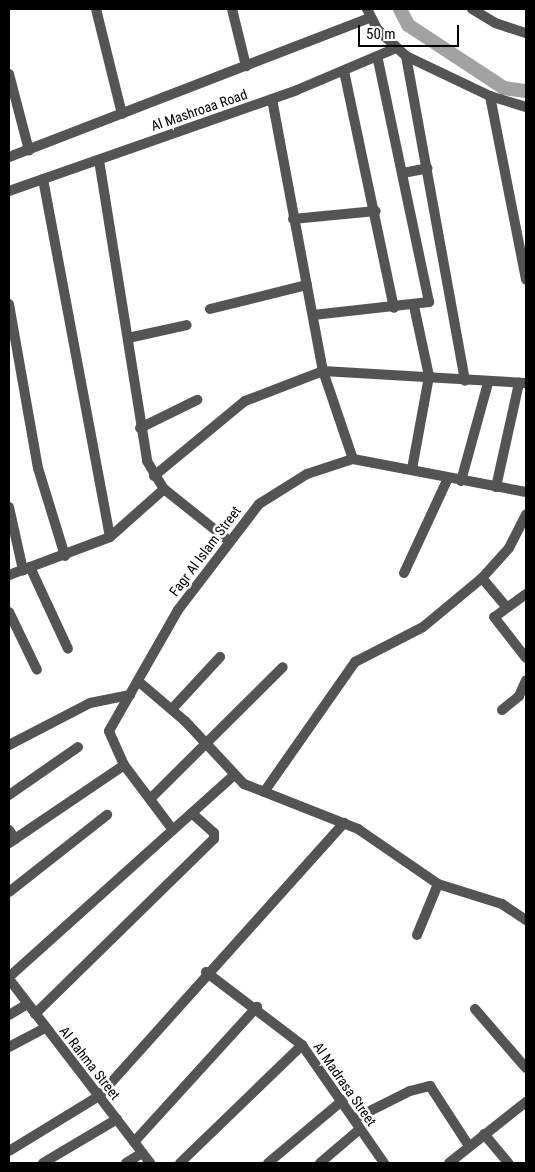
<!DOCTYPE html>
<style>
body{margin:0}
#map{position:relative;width:535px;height:1172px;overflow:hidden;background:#fff;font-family:"Roboto Condensed",sans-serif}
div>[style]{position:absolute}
.canal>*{height:14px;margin:-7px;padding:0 7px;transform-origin:7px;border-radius:7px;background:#a2a2a2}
.minor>*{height:10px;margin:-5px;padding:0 5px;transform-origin:5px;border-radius:5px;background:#545454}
.tertiary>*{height:10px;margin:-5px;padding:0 5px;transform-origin:5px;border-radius:5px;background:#545454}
span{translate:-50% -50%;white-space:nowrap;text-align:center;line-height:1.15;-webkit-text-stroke:5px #fff;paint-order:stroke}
.street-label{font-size:14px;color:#000}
.frame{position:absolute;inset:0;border:10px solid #000;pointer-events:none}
.scale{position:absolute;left:358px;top:25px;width:101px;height:22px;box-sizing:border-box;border:2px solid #000;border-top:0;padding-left:6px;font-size:15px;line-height:18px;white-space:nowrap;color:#000;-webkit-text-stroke:4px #fff;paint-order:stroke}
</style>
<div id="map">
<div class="canal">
<i style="left:400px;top:9px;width:18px;rotate:63deg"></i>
<i style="left:408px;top:25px;width:115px;rotate:33.3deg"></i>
<i style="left:504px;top:88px;width:22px;rotate:8deg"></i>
</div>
<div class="minor">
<i style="left:96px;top:9px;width:108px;rotate:76.1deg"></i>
<i style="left:232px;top:9px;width:59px;rotate:76.2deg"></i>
<i style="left:367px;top:9px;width:22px;rotate:63deg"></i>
<i style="left:377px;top:29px;width:40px;rotate:43deg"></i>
<i style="left:406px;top:56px;width:93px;rotate:25.5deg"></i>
<i style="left:490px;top:96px;width:38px;rotate:17deg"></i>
<i style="left:406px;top:56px;width:330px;rotate:79.7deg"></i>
<i style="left:344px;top:71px;width:242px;rotate:78.1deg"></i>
<i style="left:9px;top:74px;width:79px;rotate:75.3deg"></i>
<i style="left:490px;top:96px;width:187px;rotate:78.9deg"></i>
<i style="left:272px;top:99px;width:277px;rotate:79.4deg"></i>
<i style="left:323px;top:371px;width:93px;rotate:71.2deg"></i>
<i style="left:9px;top:157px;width:388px;rotate:-21.1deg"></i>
<i style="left:99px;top:160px;width:305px;rotate:80.9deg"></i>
<i style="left:147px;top:461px;width:33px;rotate:59deg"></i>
<i style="left:164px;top:489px;width:82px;rotate:38.6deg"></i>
<i style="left:403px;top:173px;width:25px;rotate:-11deg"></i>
<i style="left:43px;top:179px;width:364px;rotate:79.4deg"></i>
<i style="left:9px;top:191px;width:305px;rotate:-19.3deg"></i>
<i style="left:297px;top:90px;width:108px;rotate:-23deg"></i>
<i style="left:293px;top:219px;width:83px;rotate:-5.5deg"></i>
<i style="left:9px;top:304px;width:167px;rotate:80deg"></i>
<i style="left:38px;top:468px;width:92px;rotate:72.9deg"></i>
<i style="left:210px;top:309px;width:100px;rotate:-13.9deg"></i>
<i style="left:313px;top:315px;width:117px;rotate:-6.4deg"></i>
<i style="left:429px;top:302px;width:251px;rotate:-101.9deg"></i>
<i style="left:128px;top:338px;width:60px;rotate:-12.4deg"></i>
<i style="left:140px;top:428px;width:64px;rotate:-26.2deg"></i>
<i style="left:412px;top:469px;width:95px;rotate:-79.6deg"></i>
<i style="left:429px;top:376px;width:72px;rotate:-102.1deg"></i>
<i style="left:154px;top:476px;width:118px;rotate:-39.5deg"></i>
<i style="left:245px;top:401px;width:84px;rotate:-21deg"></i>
<i style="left:323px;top:371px;width:203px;rotate:3.4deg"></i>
<i style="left:461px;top:481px;width:102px;rotate:-74.6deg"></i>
<i style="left:496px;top:487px;width:107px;rotate:-77.5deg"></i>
<i style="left:9px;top:507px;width:65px;rotate:77.5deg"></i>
<i style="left:30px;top:567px;width:90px;rotate:65.1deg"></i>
<i style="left:404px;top:573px;width:105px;rotate:-65.1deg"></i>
<i style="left:9px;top:575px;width:108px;rotate:-20.6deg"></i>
<i style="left:110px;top:537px;width:72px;rotate:-41.6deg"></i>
<i style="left:482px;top:578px;width:38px;rotate:50deg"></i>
<i style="left:526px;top:594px;width:39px;rotate:144deg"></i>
<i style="left:494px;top:617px;width:52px;rotate:52deg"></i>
<i style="left:9px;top:612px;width:64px;rotate:64.2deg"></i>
<i style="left:138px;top:681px;width:62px;rotate:40.4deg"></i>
<i style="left:185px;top:721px;width:86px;rotate:46.9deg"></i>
<i style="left:244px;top:784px;width:123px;rotate:21.5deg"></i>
<i style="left:358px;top:829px;width:97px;rotate:34.5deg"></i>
<i style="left:438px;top:884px;width:67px;rotate:17.4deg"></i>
<i style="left:502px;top:904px;width:29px;rotate:34deg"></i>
<i style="left:172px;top:709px;width:71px;rotate:-47.3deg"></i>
<i style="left:502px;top:710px;width:22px;rotate:-39deg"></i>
<i style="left:519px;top:696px;width:17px;rotate:-66deg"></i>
<i style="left:9px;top:745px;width:91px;rotate:-27.4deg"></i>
<i style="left:90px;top:703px;width:41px;rotate:-11.3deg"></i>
<i style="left:264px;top:792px;width:159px;rotate:-55deg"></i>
<i style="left:355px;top:662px;width:76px;rotate:-27.2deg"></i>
<i style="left:423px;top:627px;width:77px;rotate:-39.7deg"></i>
<i style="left:482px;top:578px;width:40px;rotate:-48deg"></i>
<i style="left:509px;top:548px;width:38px;rotate:-63deg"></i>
<i style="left:9px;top:795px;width:84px;rotate:-34.8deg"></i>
<i style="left:150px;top:799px;width:187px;rotate:-44.8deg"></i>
<i style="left:9px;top:830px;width:11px;rotate:56deg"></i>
<i style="left:173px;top:830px;width:81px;rotate:-127deg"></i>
<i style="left:124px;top:765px;width:37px;rotate:-114deg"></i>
<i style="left:109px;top:731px;width:139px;rotate:-60.3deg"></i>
<i style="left:178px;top:610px;width:133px;rotate:-52.6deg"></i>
<i style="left:259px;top:504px;width:57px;rotate:-32deg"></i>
<i style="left:307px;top:474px;width:48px;rotate:-18.1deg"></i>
<i style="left:353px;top:459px;width:176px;rotate:10.8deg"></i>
<i style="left:9px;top:843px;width:139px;rotate:-34.1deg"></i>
<i style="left:9px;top:892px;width:125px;rotate:-38.2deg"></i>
<i style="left:417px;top:935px;width:55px;rotate:-67.6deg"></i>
<i style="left:206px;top:972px;width:121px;rotate:37.2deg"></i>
<i style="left:302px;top:1045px;width:144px;rotate:55.2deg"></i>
<i style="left:9px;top:977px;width:301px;rotate:-41.9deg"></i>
<i style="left:9px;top:979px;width:232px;rotate:52.5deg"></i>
<i style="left:475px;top:1009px;width:78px;rotate:49.2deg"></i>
<i style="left:35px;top:1014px;width:250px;rotate:-44.4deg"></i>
<i style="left:214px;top:839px;width:6px;rotate:-90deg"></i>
<i style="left:214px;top:833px;width:30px;rotate:-138deg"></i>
<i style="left:9px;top:1015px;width:21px;rotate:-31deg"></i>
<i style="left:9px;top:1047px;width:41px;rotate:-27.8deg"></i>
<i style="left:354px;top:1119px;width:63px;rotate:-26.6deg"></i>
<i style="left:410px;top:1091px;width:21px;rotate:-14deg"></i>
<i style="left:430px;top:1086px;width:72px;rotate:57deg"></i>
<i style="left:484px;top:1134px;width:38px;rotate:50deg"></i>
<i style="left:134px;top:1142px;width:183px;rotate:-47.7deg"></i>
<i style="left:9px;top:1151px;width:105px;rotate:-31.4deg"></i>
<i style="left:99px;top:1096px;width:367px;rotate:-48.1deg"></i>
<i style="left:43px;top:1163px;width:86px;rotate:-30.7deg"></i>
<i style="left:126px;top:1163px;width:19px;rotate:-32deg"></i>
<i style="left:180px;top:1163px;width:170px;rotate:-44deg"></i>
<i style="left:268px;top:1163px;width:98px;rotate:-40deg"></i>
<i style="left:320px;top:1163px;width:52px;rotate:-40.4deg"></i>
</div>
<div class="tertiary">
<i style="left:472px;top:9px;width:27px;rotate:31deg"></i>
<i style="left:495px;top:23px;width:33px;rotate:18deg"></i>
<i style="left:449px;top:1163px;width:98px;rotate:-38.4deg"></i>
</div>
<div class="street-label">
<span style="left:199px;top:110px;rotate:-19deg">Al Mashroaa Road</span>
<span style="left:205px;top:551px;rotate:-53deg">Fagr Al Islam Street</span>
<span style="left:90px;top:1063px;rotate:52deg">Al Rahma Street</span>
<span style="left:345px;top:1084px;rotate:55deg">Al Madrasa Street</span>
</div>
<div class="frame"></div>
<div class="scale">50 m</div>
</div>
